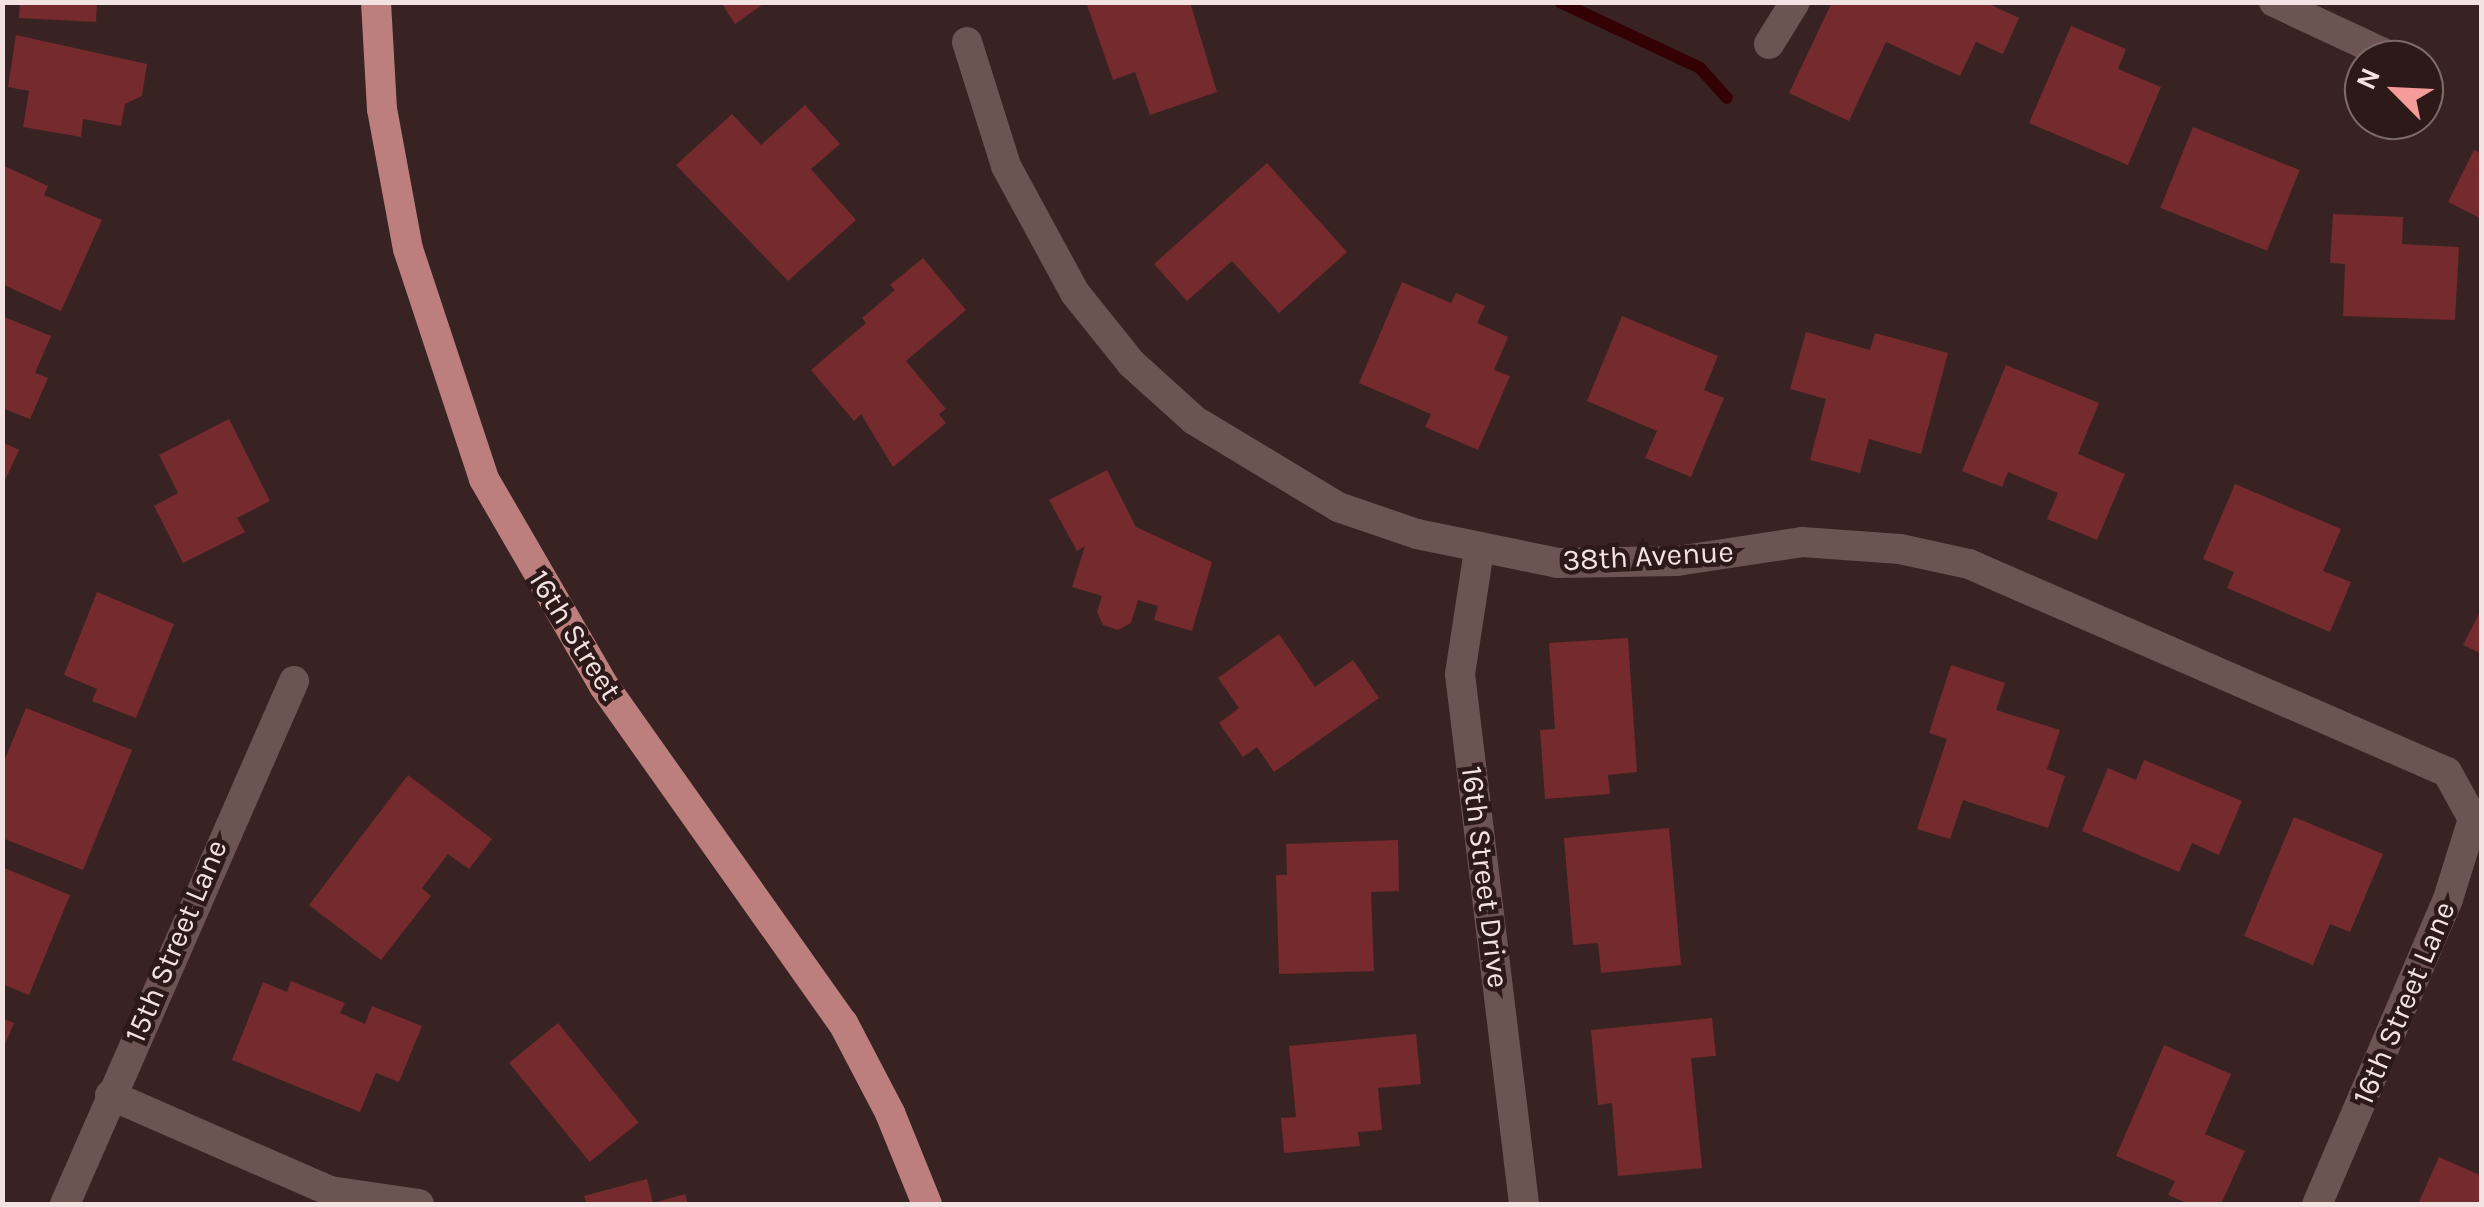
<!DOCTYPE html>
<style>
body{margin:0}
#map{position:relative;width:2484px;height:1207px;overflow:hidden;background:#382322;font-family:Karla,sans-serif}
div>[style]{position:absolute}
.stream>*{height:12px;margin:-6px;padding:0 6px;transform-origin:6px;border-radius:6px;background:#330004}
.building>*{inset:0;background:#752a2d;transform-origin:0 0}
.minor>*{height:30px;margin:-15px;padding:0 15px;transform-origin:15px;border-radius:15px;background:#6c5453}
.major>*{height:30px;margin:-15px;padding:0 15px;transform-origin:15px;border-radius:15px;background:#bc7f7d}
span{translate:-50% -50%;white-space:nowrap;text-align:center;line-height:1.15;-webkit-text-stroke:9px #2e1919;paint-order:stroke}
.street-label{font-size:30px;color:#f2e3e2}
.frame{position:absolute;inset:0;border:5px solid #f2e3e2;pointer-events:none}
.north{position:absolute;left:2344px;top:40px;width:100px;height:100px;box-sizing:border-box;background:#2e1919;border:2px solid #7c6a69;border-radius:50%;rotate:294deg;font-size:28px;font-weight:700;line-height:40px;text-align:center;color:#f2e3e2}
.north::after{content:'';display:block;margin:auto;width:35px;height:45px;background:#f59b99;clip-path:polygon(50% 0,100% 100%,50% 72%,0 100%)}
</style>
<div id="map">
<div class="stream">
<i style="left:1560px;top:2px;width:155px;rotate:25.2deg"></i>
<i style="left:1700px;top:68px;width:40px;rotate:48deg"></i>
</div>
<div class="building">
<i style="clip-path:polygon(20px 2px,97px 2px,96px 22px,19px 18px)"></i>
<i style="clip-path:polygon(721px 2px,766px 2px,735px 24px)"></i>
<i style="clip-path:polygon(1086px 2px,1190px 2px,1217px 92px,1150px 115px,1135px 72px,1113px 80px)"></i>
<i style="clip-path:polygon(1832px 2px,1985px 2px,2019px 18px,2003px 54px,1976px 42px,1960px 76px,1886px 42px,1849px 121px,1789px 93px)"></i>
<i style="clip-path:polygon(2071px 26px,2126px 49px,2118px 69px,2161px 87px,2128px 165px,2029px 123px)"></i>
<i style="clip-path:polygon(16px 35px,147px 64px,142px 96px,125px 104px,121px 126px,83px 119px,81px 137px,23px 127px,29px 91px,8px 87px)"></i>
<i style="clip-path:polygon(805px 105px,840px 144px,811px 169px,856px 220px,788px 281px,676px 165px,732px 114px,761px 145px)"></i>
<i style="left:2193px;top:127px;width:115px;height:87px;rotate:22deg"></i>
<i style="clip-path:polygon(2474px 150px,2482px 153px,2482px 219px,2448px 202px)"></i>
<i style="clip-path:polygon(1267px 163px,1347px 252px,1279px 313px,1232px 261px,1187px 301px,1154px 264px)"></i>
<i style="clip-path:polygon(2px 165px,48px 186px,44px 195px,102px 220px,61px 311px,2px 284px)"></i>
<i style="clip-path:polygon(2333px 214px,2403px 217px,2402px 244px,2459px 247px,2455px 320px,2343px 316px,2345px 264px,2330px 263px)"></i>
<i style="clip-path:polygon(923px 258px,966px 310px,906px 361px,946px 409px,939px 414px,946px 423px,893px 467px,861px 414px,854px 421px,811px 370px,866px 323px,862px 318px,895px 290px,890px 285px)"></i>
<i style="clip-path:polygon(1402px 282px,1451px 303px,1456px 293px,1485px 306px,1477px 323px,1508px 337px,1494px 370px,1510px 376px,1478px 450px,1425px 427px,1431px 414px,1359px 383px)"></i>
<i style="clip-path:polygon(2px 316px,51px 336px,35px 373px,48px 378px,30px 419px,2px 408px)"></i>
<i style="clip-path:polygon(1622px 316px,1718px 356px,1704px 390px,1724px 398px,1691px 477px,1645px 458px,1657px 431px,1587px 401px)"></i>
<i style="clip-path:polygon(1806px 332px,1870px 350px,1875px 333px,1948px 353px,1921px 454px,1869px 439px,1860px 473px,1810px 460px,1826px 399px,1790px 389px)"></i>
<i style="clip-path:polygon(2006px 365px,2099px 403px,2078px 454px,2125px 474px,2097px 540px,2047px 519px,2058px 493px,2008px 472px,2002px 487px,1962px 471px)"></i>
<i style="clip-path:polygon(229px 419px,270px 501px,237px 518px,245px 532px,183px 563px,154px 506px,178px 493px,159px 455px)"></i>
<i style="clip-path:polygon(2px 442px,19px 450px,2px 487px)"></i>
<i style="clip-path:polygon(1107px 470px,1136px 527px,1212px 562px,1192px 631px,1154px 620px,1158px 606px,1138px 600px,1131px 623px,1118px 630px,1103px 625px,1097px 612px,1102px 596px,1072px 587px,1085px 546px,1077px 551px,1049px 500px)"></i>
<i style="clip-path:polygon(2235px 484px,2341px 529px,2323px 571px,2351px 582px,2330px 632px,2227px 588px,2234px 572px,2203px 559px)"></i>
<i style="clip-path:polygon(97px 592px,174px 624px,136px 718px,92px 701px,97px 689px,64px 675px)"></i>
<i style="clip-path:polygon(2482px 608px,2482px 654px,2463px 645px)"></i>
<i style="clip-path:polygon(1279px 634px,1315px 687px,1353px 660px,1379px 698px,1274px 772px,1257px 747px,1243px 757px,1219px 723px,1239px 708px,1218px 678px)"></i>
<i style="clip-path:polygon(1628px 638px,1637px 772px,1608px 775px,1610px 794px,1545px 799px,1540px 730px,1555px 729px,1549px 643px)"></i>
<i style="clip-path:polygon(1951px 665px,2005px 683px,1996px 710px,2060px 730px,2047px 769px,2065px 776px,2048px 828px,1963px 800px,1950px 839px,1917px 829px,1947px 739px,1929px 733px)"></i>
<i style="clip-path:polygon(26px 708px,132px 750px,83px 870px,2px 838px,2px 766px)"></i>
<i style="clip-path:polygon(2144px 760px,2242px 801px,2219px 855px,2192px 843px,2179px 872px,2082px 831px,2108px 768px,2136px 780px)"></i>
<i style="clip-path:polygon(408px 775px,492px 839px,469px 869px,448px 854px,422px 888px,431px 896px,381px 960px,309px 905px)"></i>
<i style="clip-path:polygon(2294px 817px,2383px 854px,2350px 932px,2330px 924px,2313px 965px,2244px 936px)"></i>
<i style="clip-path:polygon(1669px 828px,1681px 965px,1601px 973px,1598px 943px,1573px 945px,1564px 838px)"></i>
<i style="clip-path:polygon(1398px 840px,1399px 891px,1371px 892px,1374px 971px,1279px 974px,1276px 875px,1287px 875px,1286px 844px)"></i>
<i style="clip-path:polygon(2px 867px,70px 895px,29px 995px,2px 984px)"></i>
<i style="clip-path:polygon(291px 981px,345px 1003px,340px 1013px,365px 1024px,372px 1006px,422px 1026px,399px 1082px,376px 1073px,360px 1112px,232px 1060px,263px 982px,287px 992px)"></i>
<i style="clip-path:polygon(2px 1018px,14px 1023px,3px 1049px,2px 1049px)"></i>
<i style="clip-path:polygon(1712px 1018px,1716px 1056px,1691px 1058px,1702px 1168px,1618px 1176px,1612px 1103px,1598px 1105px,1591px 1030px)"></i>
<i style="left:558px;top:1023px;width:128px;height:63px;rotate:51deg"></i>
<i style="clip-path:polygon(1416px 1034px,1421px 1084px,1378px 1088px,1382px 1130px,1358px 1132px,1360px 1146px,1284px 1153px,1281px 1118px,1296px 1117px,1289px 1046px)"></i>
<i style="clip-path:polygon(2164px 1045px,2231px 1074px,2205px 1134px,2245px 1151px,2221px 1204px,2189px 1204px,2168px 1195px,2175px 1181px,2116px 1156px)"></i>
<i style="clip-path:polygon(2439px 1157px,2482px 1176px,2482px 1204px,2418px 1204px)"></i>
<i style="clip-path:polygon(647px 1179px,653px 1203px,685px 1194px,688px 1204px,587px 1204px,584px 1196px)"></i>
</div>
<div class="minor">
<i style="left:2274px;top:2px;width:128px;rotate:25deg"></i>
<i style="left:967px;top:42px;width:130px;rotate:72.5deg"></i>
<i style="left:1006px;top:166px;width:145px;rotate:61.5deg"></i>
<i style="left:1075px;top:293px;width:90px;rotate:51.3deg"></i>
<i style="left:1131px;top:363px;width:85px;rotate:42.1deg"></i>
<i style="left:1194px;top:420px;width:168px;rotate:31.1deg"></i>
<i style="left:1338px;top:507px;width:83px;rotate:18.9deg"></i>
<i style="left:1417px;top:534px;width:144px;rotate:11.6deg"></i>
<i style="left:1558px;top:563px;width:119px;rotate:-1deg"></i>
<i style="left:1677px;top:561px;width:126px;rotate:-8.6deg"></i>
<i style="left:1802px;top:542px;width:98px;rotate:4.1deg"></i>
<i style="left:1900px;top:549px;width:71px;rotate:12.3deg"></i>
<i style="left:1969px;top:564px;width:521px;rotate:23.52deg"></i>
<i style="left:2447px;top:772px;width:54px;rotate:61deg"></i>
<i style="left:2473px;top:819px;width:84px;rotate:107.4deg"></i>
<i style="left:2448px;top:899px;width:332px;rotate:113.2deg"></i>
<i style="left:1769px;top:44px;width:49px;rotate:-58.2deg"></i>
<i style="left:1479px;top:550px;width:125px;rotate:98.7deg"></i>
<i style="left:1460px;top:674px;width:534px;rotate:83.11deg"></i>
<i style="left:110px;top:1095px;width:240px;rotate:23.6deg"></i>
<i style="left:330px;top:1191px;width:90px;rotate:8.3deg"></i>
<i style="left:65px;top:1204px;width:571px;rotate:-66.35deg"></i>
</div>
<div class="major">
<i style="left:376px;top:2px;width:107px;rotate:86.8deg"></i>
<i style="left:382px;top:109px;width:142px;rotate:79.5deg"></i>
<i style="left:408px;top:249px;width:242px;rotate:71.7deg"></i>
<i style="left:484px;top:479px;width:239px;rotate:59.9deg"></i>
<i style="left:604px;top:686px;width:413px;rotate:54.7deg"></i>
<i style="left:843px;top:1023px;width:102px;rotate:62.4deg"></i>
<i style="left:890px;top:1113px;width:98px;rotate:67.9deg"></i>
</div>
<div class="street-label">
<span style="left:1648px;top:556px;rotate:-3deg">38th Avenue</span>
<span style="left:575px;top:635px;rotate:58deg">16th Street</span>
<span style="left:1485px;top:877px;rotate:83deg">16th Street Drive</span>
<span style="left:176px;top:941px;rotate:-67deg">15th Street Lane</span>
<span style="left:2404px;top:1003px;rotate:-67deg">16th Street Lane</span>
</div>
<div class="frame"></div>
<div class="north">N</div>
</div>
